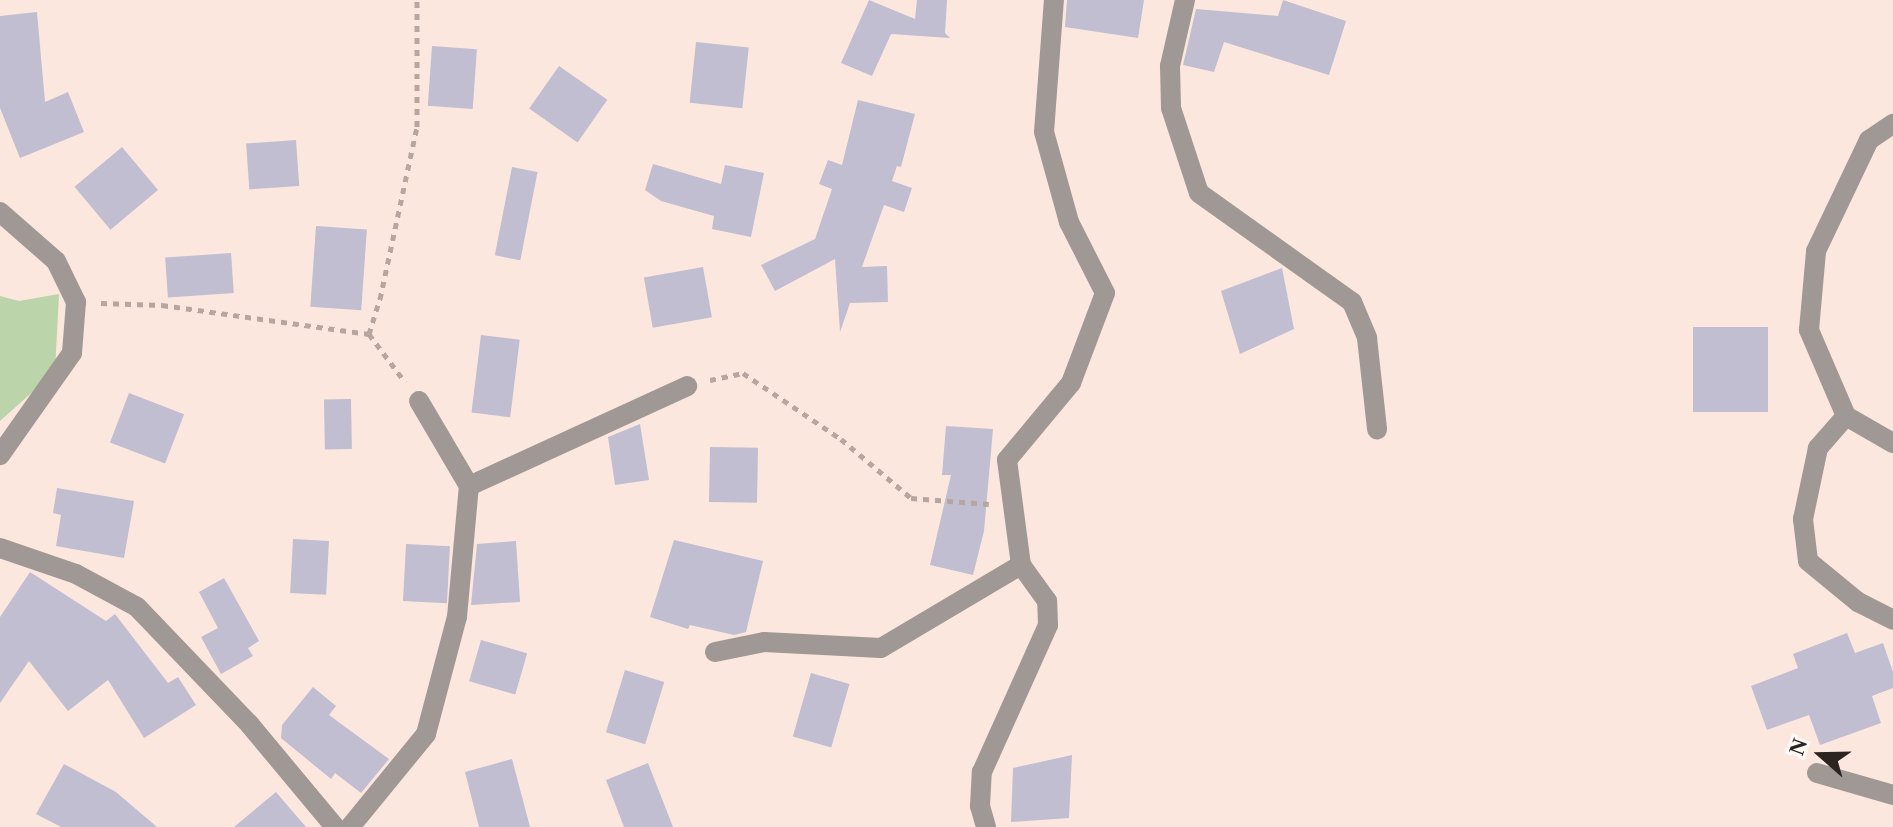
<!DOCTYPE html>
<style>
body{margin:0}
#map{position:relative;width:1893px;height:827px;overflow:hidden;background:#fce7df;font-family:"Times New Roman",serif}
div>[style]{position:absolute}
.green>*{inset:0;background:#bcd4aa}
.building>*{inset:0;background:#c0bed0;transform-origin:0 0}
.path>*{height:5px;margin-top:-2.5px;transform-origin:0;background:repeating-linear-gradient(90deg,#b6a69f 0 6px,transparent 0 12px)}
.minor>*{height:20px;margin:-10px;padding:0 10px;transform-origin:10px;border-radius:10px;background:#a09894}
span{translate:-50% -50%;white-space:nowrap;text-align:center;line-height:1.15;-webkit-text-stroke:8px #fdf9f7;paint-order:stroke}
.north{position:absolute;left:1781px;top:715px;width:80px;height:80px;-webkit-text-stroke:6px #fdf9f7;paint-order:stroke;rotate:290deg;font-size:22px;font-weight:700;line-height:32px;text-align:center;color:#2b2421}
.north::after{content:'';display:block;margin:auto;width:28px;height:36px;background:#2b2421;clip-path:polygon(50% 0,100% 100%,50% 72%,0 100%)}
</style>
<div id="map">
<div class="green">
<i style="clip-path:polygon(59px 294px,55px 372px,0 421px,0 296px,19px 301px)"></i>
</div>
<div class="building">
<i style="clip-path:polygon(869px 0,915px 19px,917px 0,947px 0,945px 33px,950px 38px,891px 34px,872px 76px,841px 63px)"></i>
<i style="clip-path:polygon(1067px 0,1144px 0,1138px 38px,1065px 27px)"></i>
<i style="clip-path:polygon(1283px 0,1346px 21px,1329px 75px,1224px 42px,1214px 72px,1183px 65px,1196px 9px,1278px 16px)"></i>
<i style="clip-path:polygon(37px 12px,45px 102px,68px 92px,84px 132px,20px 158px,0 108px,0 16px)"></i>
<i style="left:696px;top:42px;width:53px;height:61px;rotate:6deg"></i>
<i style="left:432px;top:46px;width:45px;height:60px;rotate:4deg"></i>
<i style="left:559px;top:66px;width:59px;height:52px;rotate:35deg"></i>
<i style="clip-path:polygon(858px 100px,915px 114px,901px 167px,897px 166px,892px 181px,912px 188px,904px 212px,884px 205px,862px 267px,887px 266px,888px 302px,850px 303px,840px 332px,835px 259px,775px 291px,761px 265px,815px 239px,832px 189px,819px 184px,828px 160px,842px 165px)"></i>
<i style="left:296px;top:140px;width:46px;height:50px;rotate:86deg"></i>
<i style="left:122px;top:147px;width:56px;height:62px;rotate:50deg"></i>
<i style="clip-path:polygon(653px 164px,721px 184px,725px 165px,764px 173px,751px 237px,712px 229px,714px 216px,661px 201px,645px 190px)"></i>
<i style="left:512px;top:167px;width:26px;height:90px;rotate:11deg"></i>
<i style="left:316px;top:226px;width:51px;height:81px;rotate:4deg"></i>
<i style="left:231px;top:253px;width:40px;height:66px;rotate:86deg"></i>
<i style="left:703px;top:267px;width:51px;height:60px;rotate:80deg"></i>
<i style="clip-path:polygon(1282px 268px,1294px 329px,1240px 354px,1221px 291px)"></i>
<i style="left:1693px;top:327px;width:75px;height:85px"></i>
<i style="left:481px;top:335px;width:39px;height:78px;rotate:7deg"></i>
<i style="left:129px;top:393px;width:59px;height:53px;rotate:21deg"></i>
<i style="left:351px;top:399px;width:50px;height:27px;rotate:89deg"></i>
<i style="clip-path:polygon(640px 424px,649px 480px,615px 485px,608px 437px)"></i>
<i style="clip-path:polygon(946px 426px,993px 429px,984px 531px,973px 575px,930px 565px,951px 475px,942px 475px)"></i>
<i style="left:710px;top:447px;width:48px;height:55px;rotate:1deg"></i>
<i style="clip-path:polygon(57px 488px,134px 501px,124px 558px,56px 546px,61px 515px,53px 513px)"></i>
<i style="left:293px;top:539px;width:36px;height:54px;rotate:3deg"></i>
<i style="clip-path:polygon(674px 540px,763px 561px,746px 632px,734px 635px,690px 625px,688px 629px,650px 617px)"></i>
<i style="clip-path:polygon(516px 541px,520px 602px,471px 605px,477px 544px)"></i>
<i style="left:406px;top:544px;width:44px;height:57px;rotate:3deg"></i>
<i style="clip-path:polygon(30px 572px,106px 621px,115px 614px,168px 683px,178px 677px,196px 705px,144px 738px,108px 680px,68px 711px,29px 661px,0 703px,0 617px)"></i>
<i style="clip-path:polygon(224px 578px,259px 641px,248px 648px,253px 656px,221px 674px,201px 637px,218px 628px,199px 592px)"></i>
<i style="clip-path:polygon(1847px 633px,1855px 653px,1883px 643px,1893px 672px,1893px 688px,1872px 696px,1881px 723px,1820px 745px,1809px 715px,1767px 730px,1751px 686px,1798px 668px,1793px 654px)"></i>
<i style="left:481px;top:640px;width:48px;height:43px;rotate:16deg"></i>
<i style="left:625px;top:670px;width:41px;height:65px;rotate:17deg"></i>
<i style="left:811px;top:673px;width:40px;height:66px;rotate:16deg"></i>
<i style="clip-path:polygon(313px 687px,336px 706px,329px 715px,389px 759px,361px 793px,335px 773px,331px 779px,281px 738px,282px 725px)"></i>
<i style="clip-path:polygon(1072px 755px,1069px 818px,1011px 822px,1013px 768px)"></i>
<i style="clip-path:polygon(512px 759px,530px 827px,479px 827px,465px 772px)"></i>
<i style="clip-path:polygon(648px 763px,673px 827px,624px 827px,606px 780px)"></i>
<i style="clip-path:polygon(64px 764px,116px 792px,157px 827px,61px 827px,36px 814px)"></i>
<i style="clip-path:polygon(276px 792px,306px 827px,234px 827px)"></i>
</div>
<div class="path">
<i style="left:101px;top:303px;width:61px;rotate:1.9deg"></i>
<i style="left:162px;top:305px;width:209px;rotate:8deg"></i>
<i style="left:369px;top:334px;width:60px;rotate:53.1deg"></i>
<i style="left:369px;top:334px;width:37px;rotate:-73deg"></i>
<i style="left:380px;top:299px;width:176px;rotate:-77.9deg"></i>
<i style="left:417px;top:127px;width:127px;rotate:-90deg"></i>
<i style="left:710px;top:380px;width:34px;rotate:-12deg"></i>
<i style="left:743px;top:373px;width:118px;rotate:34deg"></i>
<i style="left:841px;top:439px;width:92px;rotate:40.1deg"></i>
<i style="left:911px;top:498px;width:78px;rotate:4.4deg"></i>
</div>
<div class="minor">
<i style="left:1185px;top:0;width:68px;rotate:102.8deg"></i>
<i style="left:1170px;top:66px;width:42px;rotate:88.6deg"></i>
<i style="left:1171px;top:108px;width:89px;rotate:71.8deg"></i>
<i style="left:1199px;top:193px;width:188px;rotate:35.5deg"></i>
<i style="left:1352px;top:302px;width:39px;rotate:67deg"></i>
<i style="left:1367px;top:338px;width:92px;rotate:83.7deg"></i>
<i style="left:0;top:212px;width:74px;rotate:41.2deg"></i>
<i style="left:56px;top:261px;width:46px;rotate:64deg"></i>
<i style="left:76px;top:302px;width:51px;rotate:94.5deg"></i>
<i style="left:72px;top:353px;width:125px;rotate:125.2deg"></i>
<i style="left:419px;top:401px;width:99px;rotate:59.5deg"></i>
<i style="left:1846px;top:416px;width:94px;rotate:-113.3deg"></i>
<i style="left:1809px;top:330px;width:79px;rotate:-84.9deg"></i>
<i style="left:1816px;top:251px;width:123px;rotate:-64.5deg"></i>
<i style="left:1869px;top:140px;width:29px;rotate:-34deg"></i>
<i style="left:1893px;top:443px;width:54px;rotate:-150.1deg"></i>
<i style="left:1846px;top:416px;width:43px;rotate:131.2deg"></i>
<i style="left:1818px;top:448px;width:73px;rotate:101.9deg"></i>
<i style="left:1803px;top:519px;width:42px;rotate:83.2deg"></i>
<i style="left:1808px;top:561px;width:65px;rotate:39.4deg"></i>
<i style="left:1858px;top:602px;width:39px;rotate:27deg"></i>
<i style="left:0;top:548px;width:80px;rotate:18.9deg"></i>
<i style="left:76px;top:574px;width:69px;rotate:28.4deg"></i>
<i style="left:137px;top:607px;width:163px;rotate:46.2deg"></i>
<i style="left:250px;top:725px;width:133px;rotate:50.2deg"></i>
<i style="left:715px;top:652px;width:50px;rotate:-11.5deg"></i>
<i style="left:764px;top:642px;width:117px;rotate:2.9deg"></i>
<i style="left:881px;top:648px;width:163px;rotate:-30.7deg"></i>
<i style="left:1817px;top:773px;width:79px;rotate:16.1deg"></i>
<i style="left:350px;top:827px;width:120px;rotate:-50.7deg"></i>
<i style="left:426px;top:734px;width:121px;rotate:-75.2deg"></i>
<i style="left:457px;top:617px;width:132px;rotate:-84.8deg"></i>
<i style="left:469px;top:486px;width:240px;rotate:-24.6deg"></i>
<i style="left:986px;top:827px;width:22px;rotate:-106deg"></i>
<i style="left:980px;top:806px;width:34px;rotate:-87deg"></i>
<i style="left:982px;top:772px;width:161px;rotate:-65.8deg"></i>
<i style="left:1048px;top:625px;width:24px;rotate:-92deg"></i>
<i style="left:1047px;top:601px;width:44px;rotate:-125.8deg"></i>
<i style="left:1021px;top:565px;width:106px;rotate:-97.6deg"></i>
<i style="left:1007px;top:460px;width:100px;rotate:-50.3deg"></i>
<i style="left:1071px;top:383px;width:96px;rotate:-69.3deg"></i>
<i style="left:1105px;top:293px;width:80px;rotate:-116.9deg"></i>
<i style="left:1069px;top:222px;width:93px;rotate:-105.5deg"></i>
<i style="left:1044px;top:132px;width:132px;rotate:-85.7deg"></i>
</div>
<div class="north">N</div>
</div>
